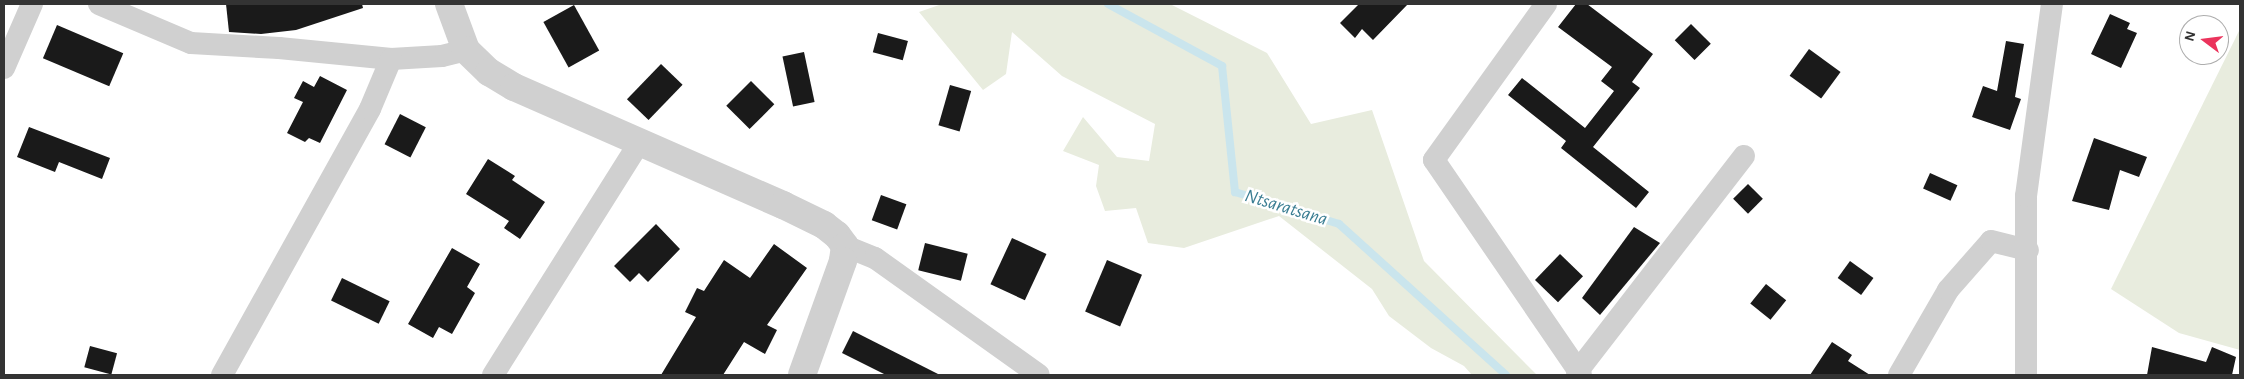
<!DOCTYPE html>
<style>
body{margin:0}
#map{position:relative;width:2244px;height:379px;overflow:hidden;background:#fff;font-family:"Alegreya Sans",sans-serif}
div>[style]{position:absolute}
.green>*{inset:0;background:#e8ecde}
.stream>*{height:8px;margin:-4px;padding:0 4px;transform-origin:4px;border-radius:4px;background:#cae5ed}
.building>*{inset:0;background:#1a1a1a;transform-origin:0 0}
.minor>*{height:22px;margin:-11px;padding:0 11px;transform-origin:11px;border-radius:11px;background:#d0d0d0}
.tertiary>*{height:28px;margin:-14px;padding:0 14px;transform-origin:14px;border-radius:14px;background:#d0d0d0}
span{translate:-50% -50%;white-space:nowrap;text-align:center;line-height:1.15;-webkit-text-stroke:5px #fff;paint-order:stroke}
.water-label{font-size:19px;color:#3a7d92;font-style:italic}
.frame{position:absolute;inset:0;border:5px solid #333;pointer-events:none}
.north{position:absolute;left:2179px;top:15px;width:50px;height:50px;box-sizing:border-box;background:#fff;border:1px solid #adadad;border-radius:50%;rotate:285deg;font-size:14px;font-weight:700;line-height:20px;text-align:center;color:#333}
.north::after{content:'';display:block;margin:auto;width:18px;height:22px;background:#eb335c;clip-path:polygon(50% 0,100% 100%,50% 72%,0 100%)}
</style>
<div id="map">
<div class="green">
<i style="clip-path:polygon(942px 4px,1170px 4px,1267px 53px,1311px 124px,1372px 110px,1424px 261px,1537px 375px,1472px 375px,1464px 366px,1431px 348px,1389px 316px,1372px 289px,1279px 216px,1184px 248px,1148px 243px,1136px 208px,1105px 211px,1096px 186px,1099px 165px,1063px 151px,1083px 117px,1117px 157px,1149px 161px,1155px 124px,1062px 76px,1012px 32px,1006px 74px,983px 90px,919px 12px)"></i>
<i style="clip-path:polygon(2240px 29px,2240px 350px,2179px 333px,2111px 289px)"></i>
</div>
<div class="stream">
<i style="left:1108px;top:4px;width:130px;rotate:28.5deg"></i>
<i style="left:1222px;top:66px;width:127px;rotate:84.1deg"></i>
<i style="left:1235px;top:192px;width:109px;rotate:17.1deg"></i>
<i style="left:1339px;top:224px;width:225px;rotate:42.1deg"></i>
</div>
<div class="building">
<i style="clip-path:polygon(226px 4px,362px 4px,363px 8px,296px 30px,261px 34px,229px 32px)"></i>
<i style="clip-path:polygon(1359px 4px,1408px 4px,1373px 40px,1362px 29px,1355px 38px,1340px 23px)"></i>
<i style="clip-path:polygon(1576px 4px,1587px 4px,1653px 54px,1632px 82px,1640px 88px,1593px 147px,1649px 192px,1636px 208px,1561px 148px,1566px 141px,1508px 95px,1522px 78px,1585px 128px,1614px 91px,1601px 81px,1612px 67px,1558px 27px)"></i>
<i style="left:574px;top:5px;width:52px;height:35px;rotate:61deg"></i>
<i style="clip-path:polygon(2110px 14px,2130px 23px,2127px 29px,2137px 33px,2121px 68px,2091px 54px)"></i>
<i style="left:1691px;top:24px;width:28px;height:23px;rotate:45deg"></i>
<i style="left:57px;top:25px;width:72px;height:36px;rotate:23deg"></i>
<i style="left:878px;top:33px;width:31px;height:20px;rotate:15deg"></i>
<i style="clip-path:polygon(2006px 41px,2024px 44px,2015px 97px,2021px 99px,2010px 130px,1972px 117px,1983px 86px,1997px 91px)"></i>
<i style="left:1809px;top:49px;width:39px;height:33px;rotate:36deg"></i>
<i style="left:804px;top:52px;width:51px;height:22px;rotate:78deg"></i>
<i style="left:661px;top:64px;width:30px;height:49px;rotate:44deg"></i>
<i style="clip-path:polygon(320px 76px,347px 90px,320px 143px,309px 138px,305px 142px,287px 133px,303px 102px,294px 98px,303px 81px,314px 87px)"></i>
<i style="left:751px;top:81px;width:33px;height:35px;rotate:45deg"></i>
<i style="left:950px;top:85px;width:22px;height:42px;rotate:16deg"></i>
<i style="left:400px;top:114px;width:29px;height:34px;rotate:27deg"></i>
<i style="clip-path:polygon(29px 127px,110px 158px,102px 179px,59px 162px,55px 172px,17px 157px)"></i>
<i style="clip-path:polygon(2094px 138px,2147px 157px,2139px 177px,2120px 170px,2109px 210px,2072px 201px)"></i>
<i style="clip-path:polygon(488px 159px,515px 176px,512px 180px,545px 202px,520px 239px,504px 228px,509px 221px,466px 194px)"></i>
<i style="left:1930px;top:173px;width:30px;height:17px;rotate:24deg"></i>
<i style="left:1748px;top:184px;width:21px;height:21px;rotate:45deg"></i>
<i style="left:881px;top:195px;width:27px;height:27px;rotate:20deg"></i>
<i style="clip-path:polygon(656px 224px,680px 249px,648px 282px,639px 273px,630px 282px,614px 266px)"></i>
<i style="clip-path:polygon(1634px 227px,1660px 243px,1600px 315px,1582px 298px)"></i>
<i style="left:1012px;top:238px;width:38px;height:51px;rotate:25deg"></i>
<i style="left:925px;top:243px;width:44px;height:28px;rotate:14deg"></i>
<i style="clip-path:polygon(774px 244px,807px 268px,767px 325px,777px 330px,765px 354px,744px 342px,723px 375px,661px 375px,696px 317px,685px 312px,697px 288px,704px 291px,724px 260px,750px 278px)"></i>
<i style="clip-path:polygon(452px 248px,480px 264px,467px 287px,475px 293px,452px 334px,439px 327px,433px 338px,408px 324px)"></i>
<i style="left:1560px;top:254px;width:32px;height:36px;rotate:44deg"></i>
<i style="left:1107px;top:260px;width:38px;height:56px;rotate:23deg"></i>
<i style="left:1850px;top:261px;width:29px;height:21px;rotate:36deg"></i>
<i style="left:342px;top:278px;width:53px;height:25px;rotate:26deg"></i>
<i style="left:1766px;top:284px;width:26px;height:25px;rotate:39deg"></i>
<i style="clip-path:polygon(853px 331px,940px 375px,886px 375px,842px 353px)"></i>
<i style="clip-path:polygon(1832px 342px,1852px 355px,1848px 361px,1870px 375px,1810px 375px)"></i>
<i style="left:90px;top:346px;width:28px;height:22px;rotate:15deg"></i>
<i style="clip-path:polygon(2152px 347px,2206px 362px,2212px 347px,2236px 357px,2232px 375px,2147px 375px)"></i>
</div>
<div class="minor">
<i style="left:99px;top:4px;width:100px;rotate:23deg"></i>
<i style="left:191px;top:43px;width:88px;rotate:3.3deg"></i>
<i style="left:279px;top:48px;width:113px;rotate:5.6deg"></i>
<i style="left:391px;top:59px;width:51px;rotate:-3.4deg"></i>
<i style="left:442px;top:56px;width:25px;rotate:-14deg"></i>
<i style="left:1546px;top:4px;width:192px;rotate:125.7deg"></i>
<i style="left:1434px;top:160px;width:260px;rotate:55.6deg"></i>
<i style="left:4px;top:68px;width:70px;rotate:-66.4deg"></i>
<i style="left:845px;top:246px;width:32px;rotate:22deg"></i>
<i style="left:875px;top:258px;width:201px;rotate:35.5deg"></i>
<i style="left:1577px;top:372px;width:273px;rotate:-52.3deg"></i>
<i style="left:222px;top:375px;width:304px;rotate:-60.9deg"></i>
<i style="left:370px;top:109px;width:54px;rotate:-67.2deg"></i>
<i style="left:493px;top:375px;width:274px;rotate:-57.8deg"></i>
<i style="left:1899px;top:375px;width:98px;rotate:-60deg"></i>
<i style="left:1948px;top:290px;width:65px;rotate:-48.7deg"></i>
<i style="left:1991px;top:241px;width:38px;rotate:14deg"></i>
<i style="left:2026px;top:375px;width:179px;rotate:-90deg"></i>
<i style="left:2026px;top:196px;width:194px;rotate:-82.3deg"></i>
</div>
<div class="tertiary">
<i style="left:449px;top:4px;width:49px;rotate:69.7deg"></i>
<i style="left:466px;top:50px;width:32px;rotate:44deg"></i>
<i style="left:489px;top:72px;width:29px;rotate:31deg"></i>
<i style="left:514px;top:87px;width:294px;rotate:23.7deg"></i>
<i style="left:783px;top:205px;width:46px;rotate:26deg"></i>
<i style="left:824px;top:225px;width:16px;rotate:38deg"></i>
<i style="left:837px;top:235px;width:14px;rotate:54deg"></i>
<i style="left:845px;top:246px;width:15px;rotate:98deg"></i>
<i style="left:843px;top:261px;width:121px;rotate:109.8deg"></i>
</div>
<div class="water-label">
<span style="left:1286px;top:208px;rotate:17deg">Ntsaratsana</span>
</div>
<div class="frame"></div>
<div class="north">N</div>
</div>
